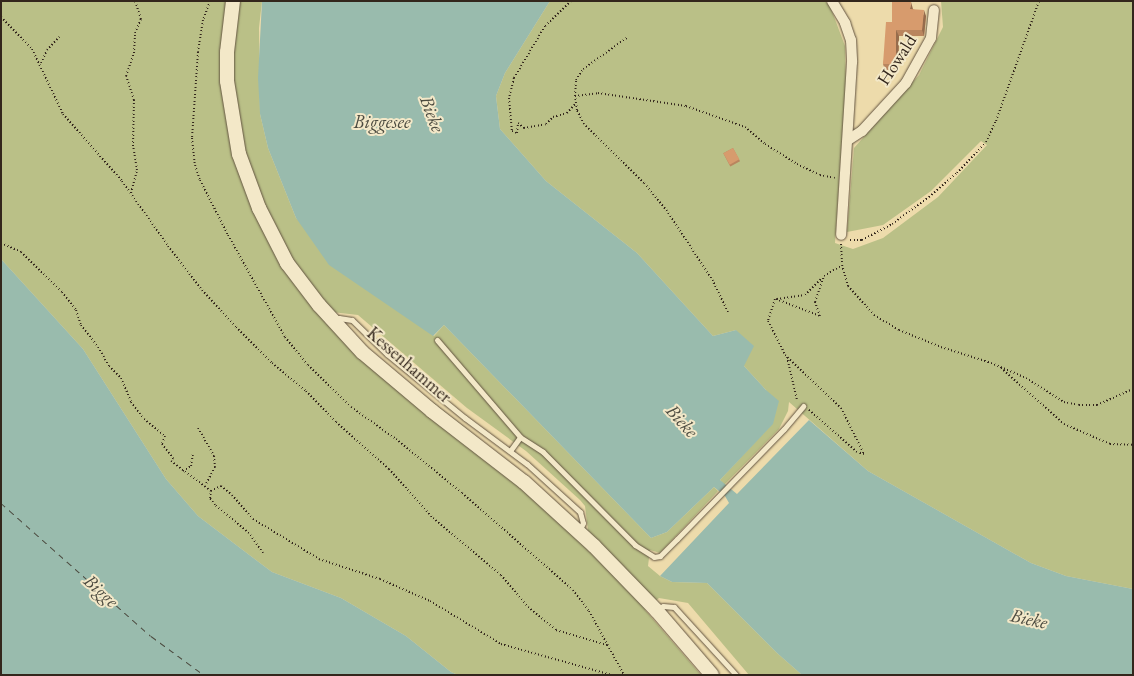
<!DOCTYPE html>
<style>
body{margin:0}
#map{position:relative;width:1134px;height:676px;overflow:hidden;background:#eddbab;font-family:"EB Garamond",serif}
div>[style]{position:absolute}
.green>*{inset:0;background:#bac087}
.water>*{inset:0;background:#99bbad}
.ferry>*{height:1px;margin-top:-0.5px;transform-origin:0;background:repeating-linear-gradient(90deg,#4c4b40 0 6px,transparent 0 11px)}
.path>*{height:2px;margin-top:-1px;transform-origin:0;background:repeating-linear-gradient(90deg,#33261c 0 1px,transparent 0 3.5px)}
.roads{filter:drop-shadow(0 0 1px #625340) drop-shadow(0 0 1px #625340)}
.service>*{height:5px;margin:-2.5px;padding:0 2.5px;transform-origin:2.5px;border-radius:2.5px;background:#f3e8c8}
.minor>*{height:10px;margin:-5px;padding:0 5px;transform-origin:5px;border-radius:5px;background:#f3e8c8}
.secondary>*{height:14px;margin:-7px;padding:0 7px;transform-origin:7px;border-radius:7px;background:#f3e8c8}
.wall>*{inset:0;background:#b9855e;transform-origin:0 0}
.shaded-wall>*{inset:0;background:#966c4c}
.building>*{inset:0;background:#d79b6d;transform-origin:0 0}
span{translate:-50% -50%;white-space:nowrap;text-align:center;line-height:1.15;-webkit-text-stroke:4px #f3e8c8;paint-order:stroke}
.street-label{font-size:18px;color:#33261c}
.water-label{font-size:19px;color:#4c4b40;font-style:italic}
.frame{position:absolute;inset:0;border:2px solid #33261c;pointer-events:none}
</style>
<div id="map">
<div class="green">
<i style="clip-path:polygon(evenodd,1px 1px,262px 1px,259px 28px,260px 114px,268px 148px,296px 218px,434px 336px,444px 325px,651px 538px,667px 532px,714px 487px,718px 491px,660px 553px,650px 550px,648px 566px,660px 576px,672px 582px,707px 583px,777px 653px,802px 675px,749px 675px,688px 603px,659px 598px,645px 610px,701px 675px,458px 675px,451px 672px,406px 636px,341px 598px,272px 572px,198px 516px,166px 479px,83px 349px,1px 259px,1px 1px,332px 312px,358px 315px,467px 408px,526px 451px,580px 500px,585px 506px,588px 530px,526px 476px,382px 362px,332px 312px)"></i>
<i style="clip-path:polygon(550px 1px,825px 1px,830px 6px,845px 46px,846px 85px,835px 243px,853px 249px,883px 238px,938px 197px,987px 145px,981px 141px,931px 191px,883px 225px,847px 232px,854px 148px,919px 75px,943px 27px,941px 1px,1133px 1px,1133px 589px,1066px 576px,1031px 563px,868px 471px,789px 402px,788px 411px,779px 429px,724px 485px,720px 480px,772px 424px,766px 390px,744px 366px,736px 330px,713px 336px,637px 253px,546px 181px,500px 129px,496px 96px,505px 73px)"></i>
</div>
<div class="water">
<i style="clip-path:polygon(262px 1px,550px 1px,505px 73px,496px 96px,500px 129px,546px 181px,637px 253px,713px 336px,736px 330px,754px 346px,744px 366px,766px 390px,779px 401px,773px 424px,720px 480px,737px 494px,809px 420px,868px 471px,1031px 563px,1066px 576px,1133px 589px,1133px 675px,802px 675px,777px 653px,707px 583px,672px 582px,660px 576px,729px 503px,725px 496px,714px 487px,667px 532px,651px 538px,444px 325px,433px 336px,329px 265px,296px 218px,268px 148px,260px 114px,258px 78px)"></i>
<i style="clip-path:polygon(1px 259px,83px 349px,166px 479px,198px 516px,272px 572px,341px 598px,406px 636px,451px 672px,458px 675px,1px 675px)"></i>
</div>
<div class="ferry">
<i style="left:1px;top:503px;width:200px;rotate:41.6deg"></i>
<i style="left:151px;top:636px;width:66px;rotate:36.3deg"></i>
</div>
<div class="path">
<i style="left:210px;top:1px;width:20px;rotate:110deg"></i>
<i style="left:203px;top:20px;width:32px;rotate:99deg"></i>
<i style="left:198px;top:52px;width:86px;rotate:94deg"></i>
<i style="left:192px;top:138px;width:27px;rotate:84deg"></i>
<i style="left:195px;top:165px;width:16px;rotate:72deg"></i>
<i style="left:200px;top:180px;width:62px;rotate:63deg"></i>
<i style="left:228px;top:235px;width:117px;rotate:60.8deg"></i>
<i style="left:285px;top:337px;width:36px;rotate:51deg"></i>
<i style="left:308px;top:365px;width:60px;rotate:44.3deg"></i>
<i style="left:351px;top:407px;width:55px;rotate:35.4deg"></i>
<i style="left:396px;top:439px;width:85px;rotate:39.3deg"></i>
<i style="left:462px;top:493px;width:147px;rotate:41.1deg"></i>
<i style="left:573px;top:590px;width:26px;rotate:53deg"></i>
<i style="left:589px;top:611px;width:73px;rotate:61.3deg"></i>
<i style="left:571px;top:1px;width:36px;rotate:136deg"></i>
<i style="left:545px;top:26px;width:61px;rotate:120.8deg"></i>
<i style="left:514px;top:78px;width:21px;rotate:104deg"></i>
<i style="left:509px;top:98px;width:33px;rotate:85deg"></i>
<i style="left:512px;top:131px;width:5px;rotate:22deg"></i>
<i style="left:517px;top:133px;width:10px;rotate:-84deg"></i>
<i style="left:518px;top:123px;width:8px;rotate:40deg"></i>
<i style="left:524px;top:128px;width:22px;rotate:-10deg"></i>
<i style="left:546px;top:124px;width:10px;rotate:-45deg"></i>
<i style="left:553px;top:117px;width:15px;rotate:-16deg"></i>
<i style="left:567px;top:113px;width:13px;rotate:-48deg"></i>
<i style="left:1px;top:17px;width:45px;rotate:45.9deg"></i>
<i style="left:32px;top:49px;width:72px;rotate:64.5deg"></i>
<i style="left:63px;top:114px;width:89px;rotate:48.6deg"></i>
<i style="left:122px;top:181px;width:80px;rotate:54.7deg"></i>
<i style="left:168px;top:246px;width:56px;rotate:52.3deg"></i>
<i style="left:202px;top:290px;width:50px;rotate:47.4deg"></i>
<i style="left:236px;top:327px;width:51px;rotate:45deg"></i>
<i style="left:272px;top:363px;width:44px;rotate:39.5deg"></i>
<i style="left:306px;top:391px;width:43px;rotate:45.9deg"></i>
<i style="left:336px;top:422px;width:71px;rotate:41.6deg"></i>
<i style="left:389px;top:469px;width:66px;rotate:48.1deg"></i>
<i style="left:433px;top:518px;width:89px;rotate:40deg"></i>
<i style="left:501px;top:575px;width:42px;rotate:49.8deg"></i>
<i style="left:528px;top:607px;width:36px;rotate:39deg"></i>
<i style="left:556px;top:630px;width:56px;rotate:16.5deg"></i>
<i style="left:41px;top:63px;width:14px;rotate:-65deg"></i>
<i style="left:47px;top:50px;width:18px;rotate:-47deg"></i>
<i style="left:575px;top:96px;width:16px;rotate:-86deg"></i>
<i style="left:576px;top:80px;width:13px;rotate:-58deg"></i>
<i style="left:583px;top:69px;width:55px;rotate:-35.4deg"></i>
<i style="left:131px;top:193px;width:24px;rotate:-75deg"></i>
<i style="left:137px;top:170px;width:24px;rotate:-99deg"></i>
<i style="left:133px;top:146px;width:46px;rotate:-88.8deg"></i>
<i style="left:134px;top:100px;width:25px;rotate:-108deg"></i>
<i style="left:126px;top:76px;width:24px;rotate:-71deg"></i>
<i style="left:134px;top:53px;width:20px;rotate:-87deg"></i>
<i style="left:135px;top:33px;width:15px;rotate:-67deg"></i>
<i style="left:141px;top:19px;width:19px;rotate:-108deg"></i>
<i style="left:850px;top:240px;width:12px"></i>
<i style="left:862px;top:240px;width:34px;rotate:-28deg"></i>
<i style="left:892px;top:224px;width:46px;rotate:-36.1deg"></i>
<i style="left:929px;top:197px;width:37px;rotate:-41deg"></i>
<i style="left:957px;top:173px;width:42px;rotate:-46.9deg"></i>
<i style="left:986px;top:142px;width:23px;rotate:-65deg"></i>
<i style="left:996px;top:121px;width:127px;rotate:-70.3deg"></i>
<i style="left:1px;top:243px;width:22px;rotate:24deg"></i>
<i style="left:21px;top:252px;width:57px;rotate:44.3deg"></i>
<i style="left:62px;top:292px;width:23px;rotate:52deg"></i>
<i style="left:76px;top:310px;width:16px;rotate:72deg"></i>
<i style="left:81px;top:325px;width:28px;rotate:52deg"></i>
<i style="left:98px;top:347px;width:22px;rotate:60deg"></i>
<i style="left:109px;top:366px;width:17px;rotate:45deg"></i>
<i style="left:121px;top:378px;width:26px;rotate:67deg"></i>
<i style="left:131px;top:402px;width:21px;rotate:53deg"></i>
<i style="left:144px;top:419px;width:27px;rotate:39deg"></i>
<i style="left:165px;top:436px;width:9px;rotate:111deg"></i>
<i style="left:162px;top:444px;width:18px;rotate:52deg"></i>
<i style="left:173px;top:458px;width:4px;rotate:124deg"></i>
<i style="left:171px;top:461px;width:50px;rotate:36.9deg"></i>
<i style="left:841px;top:244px;width:21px;rotate:87deg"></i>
<i style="left:842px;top:265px;width:22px;rotate:74deg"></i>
<i style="left:848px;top:286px;width:39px;rotate:48deg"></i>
<i style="left:874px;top:315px;width:29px;rotate:31deg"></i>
<i style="left:899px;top:330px;width:45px;rotate:22deg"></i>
<i style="left:941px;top:347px;width:52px;rotate:17.7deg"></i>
<i style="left:991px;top:363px;width:38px;rotate:23deg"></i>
<i style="left:1026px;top:378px;width:45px;rotate:32.3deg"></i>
<i style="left:1064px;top:402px;width:15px;rotate:11deg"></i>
<i style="left:1079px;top:405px;width:18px"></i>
<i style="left:1097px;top:405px;width:39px;rotate:-24deg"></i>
<i style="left:775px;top:299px;width:23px;rotate:108deg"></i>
<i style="left:768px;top:321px;width:38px;rotate:63deg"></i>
<i style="left:785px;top:355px;width:77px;rotate:43.4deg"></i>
<i style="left:841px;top:408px;width:51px;rotate:63.4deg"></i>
<i style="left:864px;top:454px;width:7px;rotate:-164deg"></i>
<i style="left:857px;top:452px;width:64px;rotate:-138.8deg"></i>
<i style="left:776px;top:299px;width:47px;rotate:21.1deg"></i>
<i style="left:820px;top:316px;width:15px;rotate:-110deg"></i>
<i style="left:815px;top:302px;width:28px;rotate:-71deg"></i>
<i style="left:824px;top:276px;width:21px;rotate:-31deg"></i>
<i style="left:777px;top:299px;width:28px;rotate:-8deg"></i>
<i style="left:805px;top:295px;width:24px;rotate:-45deg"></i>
<i style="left:728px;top:312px;width:34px;rotate:-116deg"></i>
<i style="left:713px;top:281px;width:84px;rotate:-123.3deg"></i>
<i style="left:667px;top:211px;width:36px;rotate:-129deg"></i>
<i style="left:644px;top:183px;width:84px;rotate:-135.5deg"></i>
<i style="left:584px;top:124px;width:16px;rotate:-117deg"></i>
<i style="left:577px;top:110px;width:14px;rotate:-98deg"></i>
<i style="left:575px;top:96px;width:23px;rotate:-7deg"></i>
<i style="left:598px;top:93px;width:89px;rotate:8.4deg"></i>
<i style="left:686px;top:106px;width:63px;rotate:19.6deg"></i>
<i style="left:745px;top:127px;width:26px;rotate:40deg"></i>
<i style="left:765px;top:144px;width:38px;rotate:32deg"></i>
<i style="left:797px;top:164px;width:25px;rotate:26deg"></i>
<i style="left:820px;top:175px;width:15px;rotate:11deg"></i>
<i style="left:787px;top:357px;width:44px;rotate:76.9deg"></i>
<i style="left:1001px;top:368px;width:84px;rotate:41.6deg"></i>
<i style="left:1064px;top:424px;width:50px;rotate:23.5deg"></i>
<i style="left:1110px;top:444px;width:23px;rotate:2deg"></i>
<i style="left:198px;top:428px;width:32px;rotate:60deg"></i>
<i style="left:214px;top:456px;width:11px;rotate:85deg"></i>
<i style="left:215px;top:467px;width:21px;rotate:118deg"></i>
<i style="left:183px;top:471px;width:9px;rotate:-32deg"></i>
<i style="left:191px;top:466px;width:12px;rotate:-81deg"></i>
<i style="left:263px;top:553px;width:24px;rotate:-125deg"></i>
<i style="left:249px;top:533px;width:44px;rotate:-140.5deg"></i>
<i style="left:215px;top:505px;width:9px;rotate:-126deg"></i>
<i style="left:210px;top:498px;width:7px;rotate:-82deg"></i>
<i style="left:211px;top:491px;width:11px;rotate:-27deg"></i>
<i style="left:221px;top:486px;width:14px;rotate:39deg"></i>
<i style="left:232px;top:495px;width:32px;rotate:49deg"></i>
<i style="left:253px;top:519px;width:77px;rotate:31.2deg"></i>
<i style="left:319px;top:559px;width:64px;rotate:18.2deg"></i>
<i style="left:380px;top:579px;width:55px;rotate:23.7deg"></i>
<i style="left:430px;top:601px;width:83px;rotate:31.2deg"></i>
<i style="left:501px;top:644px;width:115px;rotate:15.6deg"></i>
</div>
<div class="roads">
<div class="service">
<i style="left:335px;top:319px;width:4px;rotate:-14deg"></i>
<i style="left:339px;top:318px;width:13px;rotate:9deg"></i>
<i style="left:352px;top:320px;width:49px;rotate:44.2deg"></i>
<i style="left:387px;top:354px;width:101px;rotate:39.4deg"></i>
<i style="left:465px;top:418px;width:77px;rotate:36.6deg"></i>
<i style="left:527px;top:464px;width:72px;rotate:42.2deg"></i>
<i style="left:580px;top:512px;width:11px;rotate:75deg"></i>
<i style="left:583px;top:523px;width:9px;rotate:117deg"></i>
<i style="left:437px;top:340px;width:128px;rotate:49.4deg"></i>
<i style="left:520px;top:437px;width:27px;rotate:33deg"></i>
<i style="left:543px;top:452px;width:131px;rotate:45.3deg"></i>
<i style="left:635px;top:545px;width:22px;rotate:32deg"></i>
<i style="left:654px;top:557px;width:6px;rotate:-9deg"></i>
<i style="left:660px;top:556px;width:24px;rotate:-45deg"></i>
<i style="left:677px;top:539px;width:153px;rotate:-45.8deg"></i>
<i style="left:784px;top:429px;width:30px;rotate:-50deg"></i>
<i style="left:510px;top:451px;width:17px;rotate:-54deg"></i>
<i style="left:658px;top:610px;width:6px;rotate:-39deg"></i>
<i style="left:663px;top:606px;width:11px;rotate:5deg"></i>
<i style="left:674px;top:607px;width:92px;rotate:47.6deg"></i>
</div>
<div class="minor">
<i style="left:832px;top:1px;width:26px;rotate:59deg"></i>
<i style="left:845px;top:23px;width:18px;rotate:71deg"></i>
<i style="left:851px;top:40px;width:22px;rotate:87deg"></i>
<i style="left:852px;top:62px;width:173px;rotate:93.6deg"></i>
<i style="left:848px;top:140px;width:17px;rotate:-33deg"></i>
<i style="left:862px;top:131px;width:65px;rotate:-47.5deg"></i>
<i style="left:906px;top:83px;width:51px;rotate:-60.9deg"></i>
<i style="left:931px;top:38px;width:28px;rotate:-84deg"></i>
</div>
<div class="secondary">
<i style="left:233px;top:1px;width:51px;rotate:96.7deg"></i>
<i style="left:227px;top:52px;width:29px;rotate:90deg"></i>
<i style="left:227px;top:81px;width:74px;rotate:80.7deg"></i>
<i style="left:239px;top:154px;width:58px;rotate:69.7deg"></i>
<i style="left:259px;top:208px;width:62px;rotate:63deg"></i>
<i style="left:287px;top:263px;width:53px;rotate:52.7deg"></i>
<i style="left:319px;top:305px;width:64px;rotate:47.5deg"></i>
<i style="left:362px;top:352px;width:92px;rotate:40.1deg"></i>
<i style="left:432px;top:411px;width:116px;rotate:37.7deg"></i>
<i style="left:524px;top:482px;width:95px;rotate:42.4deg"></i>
<i style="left:594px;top:546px;width:91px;rotate:45.9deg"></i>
<i style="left:657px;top:611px;width:84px;rotate:49.3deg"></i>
</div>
</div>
<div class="wall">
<i style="clip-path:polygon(913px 9px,926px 16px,924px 36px,899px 36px,898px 70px,885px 70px,883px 64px,892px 22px)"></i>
<i style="left:733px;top:148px;width:15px;height:11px;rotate:62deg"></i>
</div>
<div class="shaded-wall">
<i style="clip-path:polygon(911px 2px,913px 9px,913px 16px,910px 9px)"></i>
<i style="clip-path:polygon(924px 10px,926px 16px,924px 36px,922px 30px)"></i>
<i style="clip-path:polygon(896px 30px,899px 36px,898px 70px,896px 64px)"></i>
</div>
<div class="building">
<i style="clip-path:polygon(892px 2px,911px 2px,910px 9px,924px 10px,922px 30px,896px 30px,896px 64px,883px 64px,886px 22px,892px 22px)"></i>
<i style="left:733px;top:148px;width:13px;height:11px;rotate:61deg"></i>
</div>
<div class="street-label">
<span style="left:897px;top:60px;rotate:-57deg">Howald</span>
<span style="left:409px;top:365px;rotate:41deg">Kessenhammer</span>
</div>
<div class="water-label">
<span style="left:432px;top:114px;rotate:69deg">Bieke</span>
<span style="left:382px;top:122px">Biggesee</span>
<span style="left:682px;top:421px;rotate:48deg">Bieke</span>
<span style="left:101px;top:591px;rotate:42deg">Bigge</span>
<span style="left:1029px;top:619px;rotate:12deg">Bieke</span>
</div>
<div class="frame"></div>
</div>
